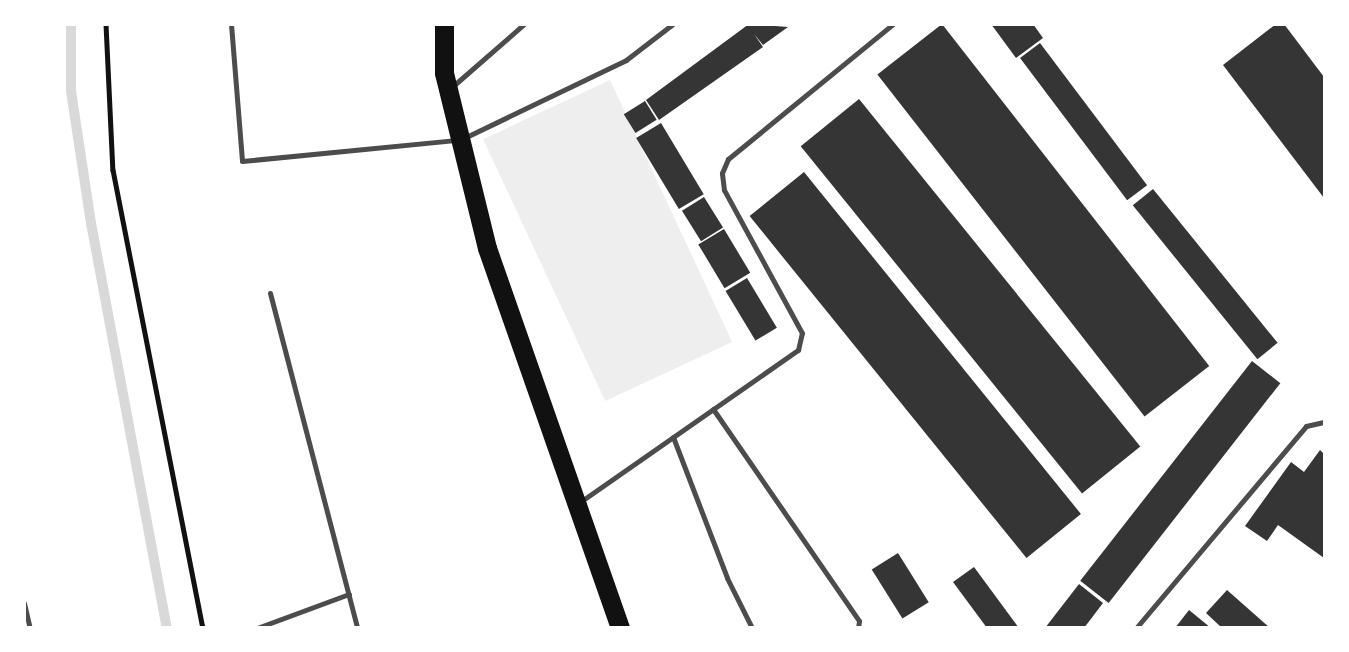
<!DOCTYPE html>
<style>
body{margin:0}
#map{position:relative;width:1349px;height:652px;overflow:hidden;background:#fff;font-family:"Fira Sans",sans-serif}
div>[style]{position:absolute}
.green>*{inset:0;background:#eee;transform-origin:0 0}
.stream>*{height:10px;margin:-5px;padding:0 5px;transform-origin:5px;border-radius:5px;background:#d9d9d9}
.building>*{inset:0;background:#353535;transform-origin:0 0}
.path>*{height:4.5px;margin:-2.25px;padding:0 2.25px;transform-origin:2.25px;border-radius:2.25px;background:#111}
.service>*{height:5px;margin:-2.5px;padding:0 2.5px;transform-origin:2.5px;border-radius:2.5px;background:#4c4c4c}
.trunk>*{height:19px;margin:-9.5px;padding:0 9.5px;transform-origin:9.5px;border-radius:9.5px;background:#111}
span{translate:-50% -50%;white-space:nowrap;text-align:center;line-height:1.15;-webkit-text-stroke:7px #fff;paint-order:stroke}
.frame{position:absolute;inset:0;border:26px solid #fff;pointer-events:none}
</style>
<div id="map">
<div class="green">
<i style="left:610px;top:80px;width:289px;height:140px;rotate:65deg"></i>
</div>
<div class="stream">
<i style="left:71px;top:24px;width:67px;rotate:90deg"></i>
<i style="left:71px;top:91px;width:134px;rotate:81.4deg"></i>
<i style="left:91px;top:223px;width:412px;rotate:79.4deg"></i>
</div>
<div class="building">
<i style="clip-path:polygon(749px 24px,788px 27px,763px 45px,754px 34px,763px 47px,659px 120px,646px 100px)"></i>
<i style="left:942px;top:24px;width:434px;height:82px;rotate:52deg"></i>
<i style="clip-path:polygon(991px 24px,1033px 24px,1043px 38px,1016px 58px)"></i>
<i style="clip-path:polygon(1276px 24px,1284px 24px,1324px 77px,1324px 198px,1223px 65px)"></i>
<i style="left:1040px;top:43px;width:178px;height:25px;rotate:53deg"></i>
<i style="left:859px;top:99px;width:447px;height:75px;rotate:51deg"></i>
<i style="left:645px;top:101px;width:22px;height:25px;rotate:58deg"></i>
<i style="left:661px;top:123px;width:83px;height:29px;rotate:59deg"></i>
<i style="left:804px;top:172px;width:440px;height:70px;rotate:51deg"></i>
<i style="left:1153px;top:189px;width:198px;height:26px;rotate:51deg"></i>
<i style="left:704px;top:197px;width:36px;height:26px;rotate:58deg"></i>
<i style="left:724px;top:229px;width:51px;height:30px;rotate:59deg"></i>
<i style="left:747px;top:278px;width:58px;height:25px;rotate:59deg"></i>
<i style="left:1252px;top:361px;width:36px;height:279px;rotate:38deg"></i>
<i style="clip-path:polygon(1320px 450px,1324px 454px,1324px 558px,1278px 525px,1267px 541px,1245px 526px,1291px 462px,1304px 472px)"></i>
<i style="left:898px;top:553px;width:58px;height:31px;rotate:58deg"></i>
<i style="clip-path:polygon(974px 567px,1019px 628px,987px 628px,953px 582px)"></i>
<i style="clip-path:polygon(1079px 584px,1103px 603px,1084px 628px,1045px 628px)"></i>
<i style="clip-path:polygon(1227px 590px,1270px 628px,1222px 628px,1206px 613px)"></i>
<i style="clip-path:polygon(1189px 610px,1211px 628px,1175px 628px)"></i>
</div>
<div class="path">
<i style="left:106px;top:24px;width:146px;rotate:87.3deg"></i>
<i style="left:113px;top:170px;width:467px;rotate:78.9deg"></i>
</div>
<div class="service">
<i style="left:231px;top:24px;width:137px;rotate:85.4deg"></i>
<i style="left:242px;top:161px;width:214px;rotate:-5.6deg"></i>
<i style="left:453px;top:86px;width:94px;rotate:-41.1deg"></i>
<i style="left:464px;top:138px;width:180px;rotate:-25.7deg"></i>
<i style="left:626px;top:60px;width:59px;rotate:-37.5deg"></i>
<i style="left:270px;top:293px;width:346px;rotate:75.4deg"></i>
<i style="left:713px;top:409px;width:257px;rotate:55.4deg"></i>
<i style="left:859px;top:621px;width:7px;rotate:98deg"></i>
<i style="left:673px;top:437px;width:151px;rotate:69deg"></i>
<i style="left:727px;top:578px;width:56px;rotate:63.4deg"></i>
<i style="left:580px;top:502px;width:266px;rotate:-34.9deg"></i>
<i style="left:798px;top:350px;width:17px;rotate:-77deg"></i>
<i style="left:802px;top:333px;width:163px;rotate:-118.6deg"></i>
<i style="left:724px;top:190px;width:17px;rotate:-97deg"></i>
<i style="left:722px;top:173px;width:15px;rotate:-67deg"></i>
<i style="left:728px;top:159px;width:213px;rotate:-39.3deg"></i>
<i style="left:24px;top:603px;width:26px;rotate:77deg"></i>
<i style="left:257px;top:628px;width:98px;rotate:-20.3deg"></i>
<i style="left:1136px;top:628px;width:264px;rotate:-49.9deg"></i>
<i style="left:1306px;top:426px;width:18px;rotate:-13deg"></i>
</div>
<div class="trunk">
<i style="left:444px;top:24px;width:49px;rotate:90deg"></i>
<i style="left:444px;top:73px;width:180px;rotate:76.2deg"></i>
<i style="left:487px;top:248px;width:403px;rotate:70.7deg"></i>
</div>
<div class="frame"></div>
</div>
